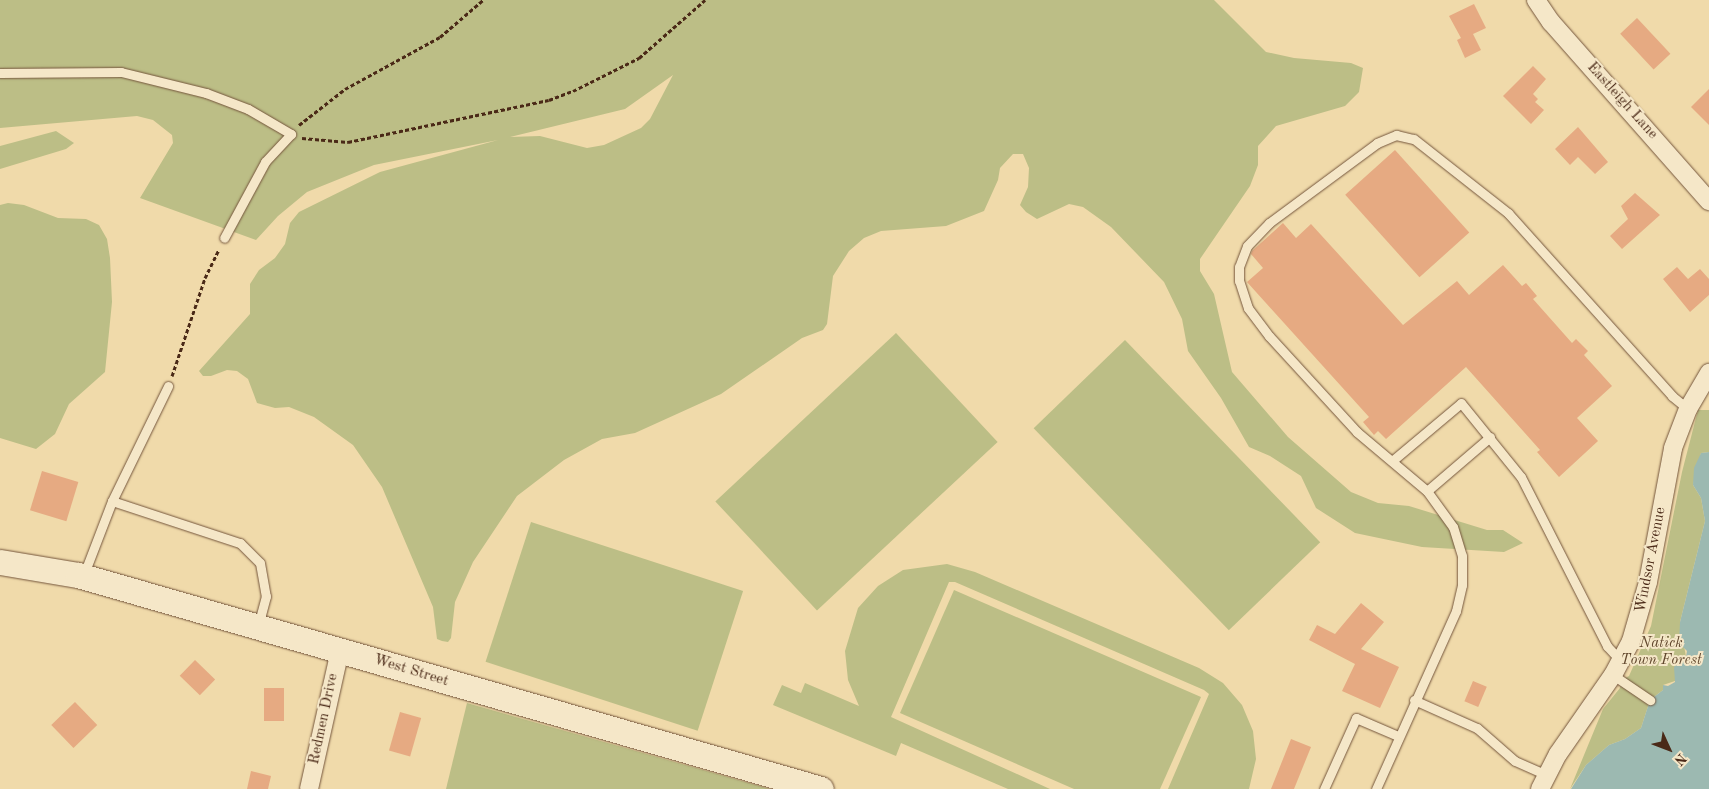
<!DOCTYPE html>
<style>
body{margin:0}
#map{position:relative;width:1709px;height:789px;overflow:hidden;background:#f0daaa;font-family:"Old Standard TT",serif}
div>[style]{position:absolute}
.green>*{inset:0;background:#bcbe86;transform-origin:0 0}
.water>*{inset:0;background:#9cb9b1}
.building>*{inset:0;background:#e6aa82;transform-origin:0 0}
.path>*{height:3px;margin-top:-1.5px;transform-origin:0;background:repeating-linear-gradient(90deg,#4a2917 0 4px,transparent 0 6.5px)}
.roads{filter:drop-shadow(0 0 1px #74553c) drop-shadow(0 0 1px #74553c)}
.lane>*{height:9px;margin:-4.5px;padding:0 4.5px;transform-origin:4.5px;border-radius:4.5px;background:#f5e7c8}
.street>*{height:18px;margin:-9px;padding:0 9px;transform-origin:9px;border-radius:9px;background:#f5e7c8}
.secondary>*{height:25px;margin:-12.5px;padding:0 12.5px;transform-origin:12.5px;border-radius:12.5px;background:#f5e7c8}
span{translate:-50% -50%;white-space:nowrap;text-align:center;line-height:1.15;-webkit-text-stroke:4px #f5e7c8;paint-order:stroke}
.street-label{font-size:15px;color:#4a2917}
.park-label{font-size:15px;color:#61472d;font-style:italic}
.north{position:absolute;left:1644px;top:724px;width:50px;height:50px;-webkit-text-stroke:4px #f5e7c8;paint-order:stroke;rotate:133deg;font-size:14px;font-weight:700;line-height:20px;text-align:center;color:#4a2917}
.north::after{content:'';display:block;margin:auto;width:18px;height:22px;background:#4a2917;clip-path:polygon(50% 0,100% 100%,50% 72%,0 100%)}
</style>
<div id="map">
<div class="green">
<i style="clip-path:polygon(evenodd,0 0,1214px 0,1266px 52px,1294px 58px,1351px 63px,1363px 68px,1359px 92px,1345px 106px,1276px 126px,1258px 146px,1258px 165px,1250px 186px,1200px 259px,1200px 271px,1214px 294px,1232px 372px,1288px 437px,1351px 492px,1378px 503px,1409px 506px,1487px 530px,1503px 530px,1523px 543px,1504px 552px,1422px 547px,1355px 533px,1316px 508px,1301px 476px,1270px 456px,1249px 447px,1221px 398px,1188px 351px,1182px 319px,1164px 282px,1111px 227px,1083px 207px,1069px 204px,1037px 219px,1026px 212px,1020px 205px,1028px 187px,1029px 168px,1023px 154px,1013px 154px,1000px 168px,998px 180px,984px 211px,946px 226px,881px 231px,864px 238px,849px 251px,833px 276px,827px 324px,823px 330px,802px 338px,721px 394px,635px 433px,602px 439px,564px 460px,517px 496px,473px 562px,455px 602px,451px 638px,448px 642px,442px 641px,437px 639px,433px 607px,382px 487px,353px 445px,314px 417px,289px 407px,275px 408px,257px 403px,248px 379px,237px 371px,227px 370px,211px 376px,203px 376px,199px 371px,250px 314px,250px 284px,259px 270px,275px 258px,285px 244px,290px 223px,299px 212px,380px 172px,498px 140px,374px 165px,307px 192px,278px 216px,256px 240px,140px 198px,173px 143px,172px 135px,153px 120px,137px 116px,0 128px,0 0,673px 75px,650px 119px,641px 128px,604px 145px,587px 148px,540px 136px,510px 137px,625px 109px,673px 75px)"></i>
<i style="clip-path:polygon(56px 131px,74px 143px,66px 149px,0 169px,0 146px)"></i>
<i style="clip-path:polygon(8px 203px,24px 205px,58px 218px,86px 219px,99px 225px,107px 239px,110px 258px,112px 302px,105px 372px,69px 404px,55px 434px,36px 449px,0 438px,0 205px)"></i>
<i style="left:896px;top:333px;width:149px;height:247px;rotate:47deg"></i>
<i style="left:1125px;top:340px;width:281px;height:127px;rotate:46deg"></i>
<i style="clip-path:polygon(1698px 410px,1709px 410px,1709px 452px,1701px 453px,1693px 485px,1701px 498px,1705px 521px,1680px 622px,1686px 657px,1675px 667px,1675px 681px,1663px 685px,1663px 690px,1650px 700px,1641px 728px,1625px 739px,1609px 745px,1586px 765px,1570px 789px,1603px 709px,1620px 688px,1621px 680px,1629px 676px,1651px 626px,1682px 472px)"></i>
<i style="left:531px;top:522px;width:223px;height:147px;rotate:18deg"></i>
<i style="clip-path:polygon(947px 564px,975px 572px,1199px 668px,1223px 683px,1242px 705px,1253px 731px,1256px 759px,1249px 789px,1168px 789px,1209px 694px,1204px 690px,955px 582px,949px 582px,891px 717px,1050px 789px,1008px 789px,901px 743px,896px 756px,773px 705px,782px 685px,801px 693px,805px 683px,859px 706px,848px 680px,845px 651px,858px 608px,878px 586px,903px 570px)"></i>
<i style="clip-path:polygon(954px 590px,1201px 697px,1160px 789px,1074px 789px,900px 713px)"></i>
<i style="clip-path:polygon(467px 703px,770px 789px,446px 789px)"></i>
</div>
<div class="water">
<i style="clip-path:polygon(1709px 452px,1709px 789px,1571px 789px,1586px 765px,1609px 745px,1625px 739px,1641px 728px,1650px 700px,1663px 690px,1663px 685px,1668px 686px,1675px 682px,1674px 667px,1686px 657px,1687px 651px,1679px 643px,1680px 622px,1705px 521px,1701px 498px,1693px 485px,1694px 468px,1701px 453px)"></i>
</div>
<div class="building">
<i style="clip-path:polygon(1474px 4px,1486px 28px,1473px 34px,1481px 50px,1465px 58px,1457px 40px,1461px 38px,1449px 16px)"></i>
<i style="left:1637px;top:18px;width:49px;height:23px;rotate:47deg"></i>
<i style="clip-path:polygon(1533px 66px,1546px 79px,1533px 94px,1538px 99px,1535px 102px,1544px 110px,1531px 124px,1503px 96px)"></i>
<i style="clip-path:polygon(1709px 89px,1709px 125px,1691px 107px)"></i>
<i style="clip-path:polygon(1578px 127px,1608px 162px,1595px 174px,1578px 157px,1570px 165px,1555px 149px)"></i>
<i style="left:1395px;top:150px;width:111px;height:67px;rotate:48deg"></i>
<i style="clip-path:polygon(1635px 193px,1660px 215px,1622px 249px,1610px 236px,1628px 219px,1621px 206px)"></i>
<i style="clip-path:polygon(1283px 223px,1296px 238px,1311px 224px,1403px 325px,1457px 281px,1469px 295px,1503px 265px,1522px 286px,1526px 283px,1537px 296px,1533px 299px,1572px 343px,1576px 339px,1588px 351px,1584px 355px,1612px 386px,1577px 418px,1598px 441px,1559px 477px,1537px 452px,1540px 450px,1466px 367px,1386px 439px,1378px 431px,1374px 435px,1363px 422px,1369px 417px,1247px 282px,1263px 268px,1251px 254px,1252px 251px)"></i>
<i style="clip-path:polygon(1677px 267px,1688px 279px,1700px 269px,1709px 279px,1709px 295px,1690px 312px,1663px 279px)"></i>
<i style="left:42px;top:471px;width:38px;height:41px;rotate:17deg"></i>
<i style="clip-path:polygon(1361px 603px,1384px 622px,1361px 649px,1399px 667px,1380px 708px,1342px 691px,1355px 664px,1309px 640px,1317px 625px,1335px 634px)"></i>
<i style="left:195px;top:660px;width:28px;height:22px;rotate:44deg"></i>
<i style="left:1473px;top:681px;width:15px;height:22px;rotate:23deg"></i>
<i style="left:264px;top:688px;width:20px;height:33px"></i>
<i style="left:75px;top:702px;width:32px;height:33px;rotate:46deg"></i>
<i style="left:400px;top:712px;width:22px;height:40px;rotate:16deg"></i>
<i style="clip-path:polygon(1291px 739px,1311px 747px,1294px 789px,1271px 789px)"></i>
<i style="clip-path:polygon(251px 771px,271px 776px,268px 789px,247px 789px)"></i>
</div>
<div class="path">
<i style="left:299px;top:125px;width:58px;rotate:-38deg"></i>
<i style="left:345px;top:89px;width:108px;rotate:-28.7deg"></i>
<i style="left:440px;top:37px;width:57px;rotate:-40.7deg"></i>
<i style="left:302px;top:138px;width:46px;rotate:5deg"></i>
<i style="left:348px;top:142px;width:205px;rotate:-11.8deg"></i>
<i style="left:549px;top:100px;width:26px;rotate:-21deg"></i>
<i style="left:573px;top:91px;width:74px;rotate:-26.6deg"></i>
<i style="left:639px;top:58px;width:88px;rotate:-41.3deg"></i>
<i style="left:172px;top:376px;width:103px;rotate:-71.4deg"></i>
<i style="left:205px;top:278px;width:32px;rotate:-64deg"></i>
</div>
<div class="roads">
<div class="lane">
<i style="left:0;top:73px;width:121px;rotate:-0.5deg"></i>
<i style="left:121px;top:72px;width:88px;rotate:13.9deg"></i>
<i style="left:206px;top:93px;width:45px;rotate:20.9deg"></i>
<i style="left:248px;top:109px;width:50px;rotate:30.2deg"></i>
<i style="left:291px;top:134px;width:38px;rotate:133deg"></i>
<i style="left:265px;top:162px;width:86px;rotate:118.3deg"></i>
<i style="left:1392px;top:461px;width:90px;rotate:-40deg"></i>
<i style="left:1461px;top:403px;width:95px;rotate:51deg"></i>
<i style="left:1521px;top:477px;width:190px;rotate:63deg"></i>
<i style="left:1607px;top:646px;width:21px;rotate:47deg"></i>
<i style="left:1427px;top:491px;width:83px;rotate:-40.6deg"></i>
<i style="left:112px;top:501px;width:128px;rotate:-64deg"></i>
<i style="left:84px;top:574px;width:78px;rotate:-69deg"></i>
<i style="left:112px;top:501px;width:135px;rotate:18.2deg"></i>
<i style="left:240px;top:543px;width:28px;rotate:45deg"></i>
<i style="left:260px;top:563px;width:34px;rotate:80deg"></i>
<i style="left:266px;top:596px;width:30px;rotate:105deg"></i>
<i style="left:1613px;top:675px;width:45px;rotate:34deg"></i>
<i style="left:1414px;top:700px;width:69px;rotate:24deg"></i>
<i style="left:1477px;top:728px;width:50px;rotate:41deg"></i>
<i style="left:1515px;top:761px;width:35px;rotate:24deg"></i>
<i style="left:1324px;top:789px;width:78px;rotate:-65.7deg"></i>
<i style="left:1356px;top:718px;width:46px;rotate:23.2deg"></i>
<i style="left:1376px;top:789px;width:195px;rotate:-65.8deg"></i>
<i style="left:1456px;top:611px;width:27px;rotate:-77deg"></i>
<i style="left:1462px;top:585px;width:29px;rotate:-90deg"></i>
<i style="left:1462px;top:556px;width:30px;rotate:-107deg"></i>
<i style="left:1453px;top:527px;width:44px;rotate:-125.8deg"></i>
<i style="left:1427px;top:491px;width:92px;rotate:-139.9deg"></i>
<i style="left:1357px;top:432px;width:130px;rotate:-132.5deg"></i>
<i style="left:1269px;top:336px;width:35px;rotate:-127deg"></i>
<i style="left:1248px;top:308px;width:28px;rotate:-108deg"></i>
<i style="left:1239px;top:281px;width:14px;rotate:-90deg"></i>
<i style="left:1239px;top:267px;width:22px;rotate:-69deg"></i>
<i style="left:1247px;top:246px;width:32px;rotate:-46deg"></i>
<i style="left:1269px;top:223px;width:134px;rotate:-36.5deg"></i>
<i style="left:1377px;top:143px;width:21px;rotate:-23deg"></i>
<i style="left:1396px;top:135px;width:18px;rotate:13deg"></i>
<i style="left:1414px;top:139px;width:120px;rotate:38.2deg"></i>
<i style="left:1508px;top:213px;width:246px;rotate:48.1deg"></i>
<i style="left:1672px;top:396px;width:21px;rotate:39deg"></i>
</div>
<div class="street">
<i style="left:1536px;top:0;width:27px;rotate:56deg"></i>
<i style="left:1551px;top:22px;width:239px;rotate:48.6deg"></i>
<i style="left:309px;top:789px;width:142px;rotate:-77.4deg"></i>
<i style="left:1540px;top:789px;width:39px;rotate:-63deg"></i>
<i style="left:1558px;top:754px;width:96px;rotate:-55.2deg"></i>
<i style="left:1613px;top:675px;width:38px;rotate:-62deg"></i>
<i style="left:1631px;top:641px;width:61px;rotate:-73.9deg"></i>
<i style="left:1648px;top:582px;width:136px;rotate:-79.4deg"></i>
<i style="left:1673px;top:448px;width:42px;rotate:-69deg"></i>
<i style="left:1688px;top:409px;width:42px;rotate:-59.7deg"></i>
</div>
<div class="secondary">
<i style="left:0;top:562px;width:79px;rotate:9.5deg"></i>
<i style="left:78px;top:575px;width:773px;rotate:16.07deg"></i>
</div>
</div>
<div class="street-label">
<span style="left:1622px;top:101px;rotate:48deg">Eastleigh Lane</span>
<span style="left:1651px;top:560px;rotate:-79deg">Windsor Avenue</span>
<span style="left:411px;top:671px;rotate:17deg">West Street</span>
<span style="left:324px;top:719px;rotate:-78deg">Redmen Drive</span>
</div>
<div class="park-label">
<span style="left:1661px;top:652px">Natick<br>Town Forest</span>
</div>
<div class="north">N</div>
</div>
